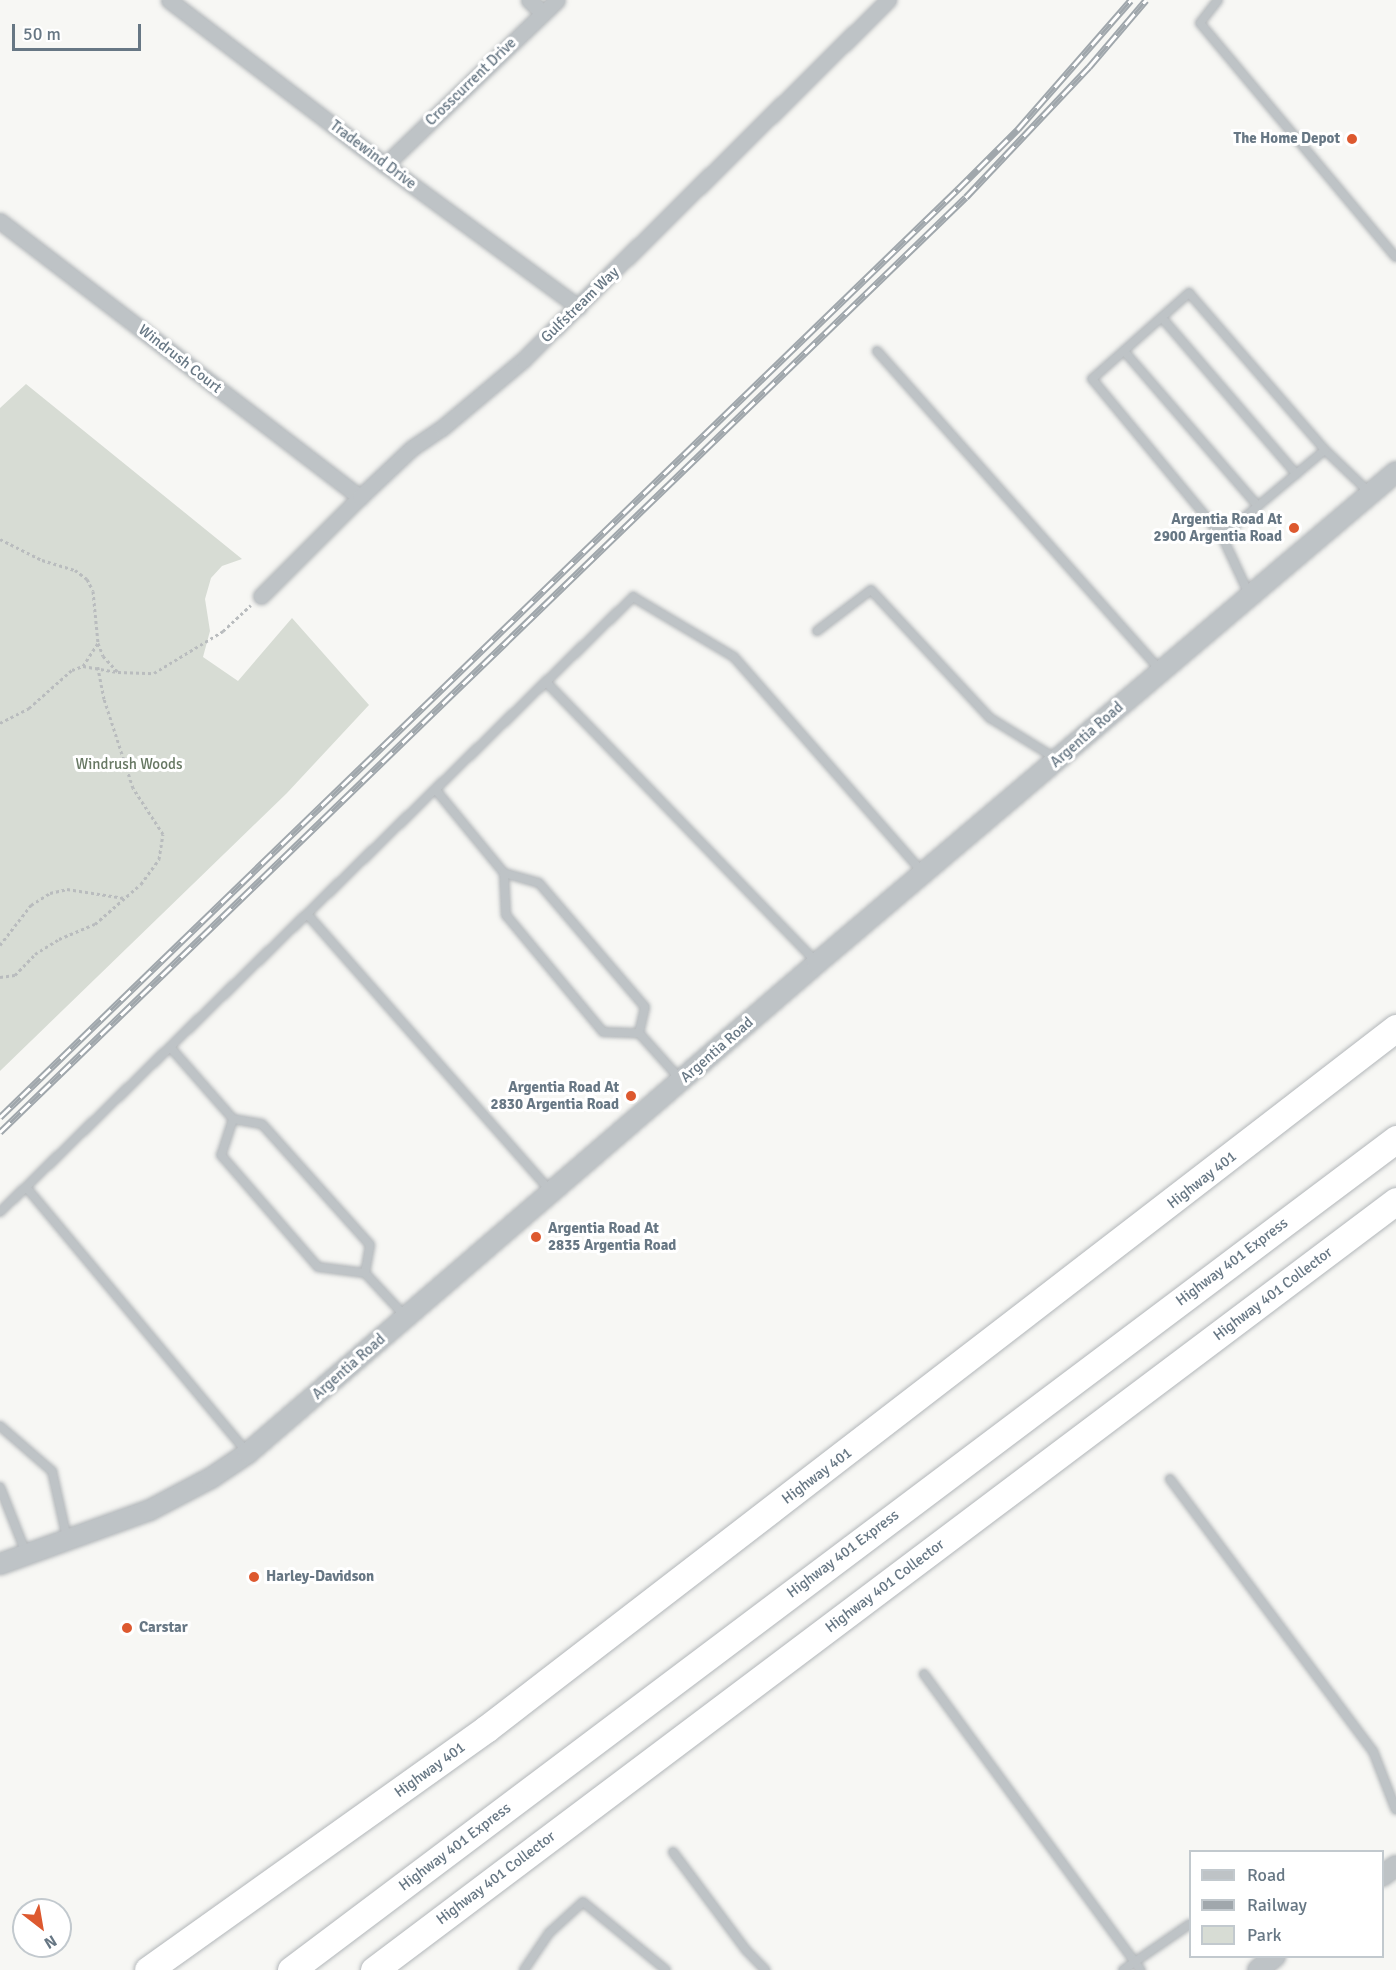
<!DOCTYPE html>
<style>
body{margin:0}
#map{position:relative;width:1396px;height:1970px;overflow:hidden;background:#f7f7f4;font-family:Signika,sans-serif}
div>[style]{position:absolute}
.green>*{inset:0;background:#d7dcd4}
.path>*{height:3px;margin-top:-1.5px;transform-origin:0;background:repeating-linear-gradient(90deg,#b9bcbe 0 3px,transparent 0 6px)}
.roads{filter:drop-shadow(0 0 2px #b2b6b9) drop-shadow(0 0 2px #b2b6b9)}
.service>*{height:8px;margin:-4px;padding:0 4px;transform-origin:4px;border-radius:4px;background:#bec3c6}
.minor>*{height:15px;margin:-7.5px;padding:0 7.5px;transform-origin:7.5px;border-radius:7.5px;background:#bec3c6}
.tertiary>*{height:20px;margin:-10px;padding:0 10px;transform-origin:10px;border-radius:10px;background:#bec3c6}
.motorway>*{height:27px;margin:-13.5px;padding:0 13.5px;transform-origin:13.5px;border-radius:13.5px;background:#fff}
.rail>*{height:7px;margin-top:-3.5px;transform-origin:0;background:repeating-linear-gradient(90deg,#fff 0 14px,#a0a7ac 0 28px);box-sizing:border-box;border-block:2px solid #a0a7ac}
.dots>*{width:16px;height:16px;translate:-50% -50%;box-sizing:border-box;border:3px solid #fff;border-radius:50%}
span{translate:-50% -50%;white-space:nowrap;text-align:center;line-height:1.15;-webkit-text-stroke:6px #fff;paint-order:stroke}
.street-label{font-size:15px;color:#677784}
.poi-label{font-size:15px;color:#677784;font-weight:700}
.right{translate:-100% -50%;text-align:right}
.left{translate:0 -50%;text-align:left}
.park-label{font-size:15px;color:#667762}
.legend{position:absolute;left:1189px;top:1850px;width:195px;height:108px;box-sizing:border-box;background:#fff;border:2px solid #c2c9ce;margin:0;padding:8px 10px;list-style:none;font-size:18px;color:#677784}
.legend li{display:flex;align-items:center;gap:12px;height:30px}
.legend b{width:30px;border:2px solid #c2c9ce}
.north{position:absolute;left:12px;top:1898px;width:60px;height:60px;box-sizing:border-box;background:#fff;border:2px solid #c2c9ce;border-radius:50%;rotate:149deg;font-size:16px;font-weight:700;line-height:24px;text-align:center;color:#677784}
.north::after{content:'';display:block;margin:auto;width:21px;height:27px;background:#dd592f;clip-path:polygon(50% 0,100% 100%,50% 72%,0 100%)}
.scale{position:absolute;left:12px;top:24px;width:129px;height:27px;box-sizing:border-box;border:3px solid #677784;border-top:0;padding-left:8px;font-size:18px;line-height:21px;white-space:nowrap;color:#677784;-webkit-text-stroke:4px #fff;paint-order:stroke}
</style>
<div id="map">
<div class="green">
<i style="clip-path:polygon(26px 384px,242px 559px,222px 566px,211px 578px,205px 599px,210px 631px,203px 657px,238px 681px,292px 618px,369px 705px,287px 793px,0 1071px,0 408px)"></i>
</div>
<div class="path">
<i style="left:0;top:539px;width:47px;rotate:26.6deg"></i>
<i style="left:42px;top:560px;width:34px;rotate:17deg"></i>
<i style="left:75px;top:570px;width:15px;rotate:37deg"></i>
<i style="left:87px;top:579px;width:13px;rotate:63deg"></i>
<i style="left:93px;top:591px;width:52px;rotate:84.5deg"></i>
<i style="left:98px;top:643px;width:14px;rotate:69deg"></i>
<i style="left:103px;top:656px;width:21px;rotate:47deg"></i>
<i style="left:83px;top:666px;width:27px;rotate:-57deg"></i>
<i style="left:0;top:723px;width:33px;rotate:-27deg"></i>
<i style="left:29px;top:708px;width:57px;rotate:-41.5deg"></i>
<i style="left:72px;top:670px;width:12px;rotate:-20deg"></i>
<i style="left:83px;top:666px;width:36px;rotate:10deg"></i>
<i style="left:118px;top:672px;width:36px;rotate:2deg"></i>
<i style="left:154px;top:673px;width:81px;rotate:-31.3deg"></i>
<i style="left:223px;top:631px;width:38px;rotate:-43deg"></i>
<i style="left:0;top:945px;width:51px;rotate:-52.2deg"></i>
<i style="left:31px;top:905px;width:22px;rotate:-32deg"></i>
<i style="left:50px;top:893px;width:17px;rotate:-13deg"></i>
<i style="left:67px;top:889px;width:58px;rotate:9deg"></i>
<i style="left:0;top:977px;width:15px;rotate:-8deg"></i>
<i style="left:15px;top:975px;width:29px;rotate:-46deg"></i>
<i style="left:35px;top:954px;width:28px;rotate:-32deg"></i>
<i style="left:59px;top:939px;width:39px;rotate:-23deg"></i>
<i style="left:95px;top:924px;width:61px;rotate:-41deg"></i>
<i style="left:141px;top:884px;width:31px;rotate:-54deg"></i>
<i style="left:159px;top:859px;width:25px;rotate:-81deg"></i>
<i style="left:163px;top:834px;width:55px;rotate:-123.1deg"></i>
<i style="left:133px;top:788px;width:94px;rotate:-108deg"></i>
<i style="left:104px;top:699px;width:33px;rotate:-101deg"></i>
</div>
<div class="roads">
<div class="service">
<i style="left:1218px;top:0;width:29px;rotate:128deg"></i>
<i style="left:1200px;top:23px;width:305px;rotate:50.1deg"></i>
<i style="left:1162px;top:318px;width:206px;rotate:49.3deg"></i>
<i style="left:877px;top:351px;width:428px;rotate:48.4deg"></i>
<i style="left:1124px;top:351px;width:205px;rotate:49.2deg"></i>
<i style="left:1222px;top:536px;width:134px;rotate:-39.9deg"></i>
<i style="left:1325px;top:450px;width:62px;rotate:43.7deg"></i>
<i style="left:1249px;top:594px;width:64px;rotate:-115deg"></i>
<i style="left:1222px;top:536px;width:204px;rotate:-129.6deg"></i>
<i style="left:1092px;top:379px;width:130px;rotate:-41.6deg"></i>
<i style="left:1189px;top:293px;width:208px;rotate:49.1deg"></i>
<i style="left:817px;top:631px;width:68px;rotate:-37.2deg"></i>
<i style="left:871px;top:590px;width:175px;rotate:47.1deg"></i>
<i style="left:990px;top:718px;width:76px;rotate:31.6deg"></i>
<i style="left:546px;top:682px;width:390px;rotate:46deg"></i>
<i style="left:435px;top:789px;width:109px;rotate:50.6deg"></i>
<i style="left:504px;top:873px;width:36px;rotate:16deg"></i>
<i style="left:539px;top:883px;width:163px;rotate:49.5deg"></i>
<i style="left:645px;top:1007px;width:27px;rotate:103deg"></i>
<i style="left:639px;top:1033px;width:63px;rotate:48.2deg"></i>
<i style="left:504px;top:873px;width:42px;rotate:87.3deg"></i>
<i style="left:506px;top:915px;width:152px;rotate:50.3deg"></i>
<i style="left:603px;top:1032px;width:36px;rotate:2deg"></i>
<i style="left:307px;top:914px;width:370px;rotate:48.7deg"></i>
<i style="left:170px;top:1047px;width:96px;rotate:48.8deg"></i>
<i style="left:233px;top:1119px;width:29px;rotate:10deg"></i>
<i style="left:262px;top:1124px;width:162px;rotate:48.2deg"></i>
<i style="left:370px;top:1245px;width:28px;rotate:100deg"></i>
<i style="left:365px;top:1273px;width:59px;rotate:47.1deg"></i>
<i style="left:233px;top:1119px;width:38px;rotate:108deg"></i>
<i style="left:221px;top:1155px;width:148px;rotate:49.1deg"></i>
<i style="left:318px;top:1267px;width:47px;rotate:7.3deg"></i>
<i style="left:26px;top:1187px;width:346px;rotate:50.2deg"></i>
<i style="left:0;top:1212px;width:883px;rotate:-44.17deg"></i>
<i style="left:633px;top:597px;width:117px;rotate:30.7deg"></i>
<i style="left:734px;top:657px;width:286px;rotate:48.8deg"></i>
<i style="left:0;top:1426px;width:69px;rotate:40.9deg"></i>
<i style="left:52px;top:1471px;width:69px;rotate:77.4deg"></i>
<i style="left:1170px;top:1479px;width:339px;rotate:53.3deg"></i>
<i style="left:1373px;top:1751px;width:63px;rotate:68.7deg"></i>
<i style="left:0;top:1487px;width:71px;rotate:68.5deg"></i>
<i style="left:924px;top:1674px;width:367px;rotate:53.8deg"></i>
<i style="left:673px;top:1852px;width:122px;rotate:53.3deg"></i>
<i style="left:746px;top:1950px;width:28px;rotate:46deg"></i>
<i style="left:524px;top:1970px;width:45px;rotate:-56deg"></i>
<i style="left:549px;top:1933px;width:46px;rotate:-42.4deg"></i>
<i style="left:583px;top:1902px;width:107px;rotate:39.3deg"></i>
<i style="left:1123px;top:1970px;width:81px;rotate:-34.5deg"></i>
</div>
<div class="minor">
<i style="left:169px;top:0;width:272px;rotate:37.4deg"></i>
<i style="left:385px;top:165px;width:240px;rotate:36.3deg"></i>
<i style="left:529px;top:0;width:19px;rotate:43deg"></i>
<i style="left:385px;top:165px;width:238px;rotate:-43.8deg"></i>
<i style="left:0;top:221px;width:454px;rotate:37.5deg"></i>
<i style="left:261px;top:596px;width:140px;rotate:-45deg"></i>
<i style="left:360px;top:497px;width:71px;rotate:-43.3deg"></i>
<i style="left:412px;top:448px;width:36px;rotate:-34deg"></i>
<i style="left:442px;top:428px;width:106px;rotate:-40deg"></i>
<i style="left:523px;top:360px;width:513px;rotate:-44.6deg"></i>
</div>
<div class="tertiary">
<i style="left:0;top:1564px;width:159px;rotate:-19.8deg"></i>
<i style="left:150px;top:1510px;width:69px;rotate:-27.7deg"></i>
<i style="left:211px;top:1478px;width:45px;rotate:-34deg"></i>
<i style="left:248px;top:1453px;width:751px;rotate:-40.73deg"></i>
<i style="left:817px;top:963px;width:759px;rotate:-40.3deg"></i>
<i style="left:1382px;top:1876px;width:17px;rotate:-36deg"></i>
<i style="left:1258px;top:1970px;width:22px;rotate:-39deg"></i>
</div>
<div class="motorway">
<i style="left:148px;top:1970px;width:415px;rotate:-35.5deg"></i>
<i style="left:486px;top:1729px;width:1149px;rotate:-37.61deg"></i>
<i style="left:291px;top:1970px;width:1383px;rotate:-36.94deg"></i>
<i style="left:374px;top:1970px;width:1279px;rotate:-36.96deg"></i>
</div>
</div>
<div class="rail">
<i style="left:0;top:1117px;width:1334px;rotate:-44.09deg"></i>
<i style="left:958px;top:189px;width:85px;rotate:-45deg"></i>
<i style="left:1018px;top:129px;width:171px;rotate:-48.8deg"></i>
<i style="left:0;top:1132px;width:1344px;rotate:-44.07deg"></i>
<i style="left:966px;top:197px;width:179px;rotate:-46.6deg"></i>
<i style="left:1089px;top:67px;width:88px;rotate:-49.6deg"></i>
</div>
<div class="dots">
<i style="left:1352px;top:139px;background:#dd592f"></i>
<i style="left:1294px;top:528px;background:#dd592f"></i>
<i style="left:631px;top:1096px;background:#dd592f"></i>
<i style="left:536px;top:1237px;background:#dd592f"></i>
<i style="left:254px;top:1577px;background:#dd592f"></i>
<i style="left:127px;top:1628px;background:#dd592f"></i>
</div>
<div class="street-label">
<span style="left:471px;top:82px;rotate:-44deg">Crosscurrent Drive</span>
<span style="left:373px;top:155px;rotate:37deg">Tradewind Drive</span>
<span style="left:580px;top:305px;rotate:-44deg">Gulfstream Way</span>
<span style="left:180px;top:359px;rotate:38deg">Windrush Court</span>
<span style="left:1087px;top:735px;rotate:-41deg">Argentia Road</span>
<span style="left:717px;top:1050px;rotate:-41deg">Argentia Road</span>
<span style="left:1202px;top:1180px;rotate:-38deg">Highway 401</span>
<span style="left:1232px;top:1262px;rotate:-37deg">Highway 401 Express</span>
<span style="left:1273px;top:1294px;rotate:-37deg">Highway 401 Collector</span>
<span style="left:349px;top:1367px;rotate:-41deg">Argentia Road</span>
<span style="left:817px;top:1476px;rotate:-37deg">Highway 401</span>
<span style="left:843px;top:1554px;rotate:-37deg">Highway 401 Express</span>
<span style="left:885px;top:1586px;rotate:-37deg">Highway 401 Collector</span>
<span style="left:430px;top:1770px;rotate:-36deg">Highway 401</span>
<span style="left:455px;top:1847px;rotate:-37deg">Highway 401 Express</span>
<span style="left:496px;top:1878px;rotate:-37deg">Highway 401 Collector</span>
</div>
<div class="poi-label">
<span class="right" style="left:1340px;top:139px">The Home Depot</span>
<span class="right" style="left:1282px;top:528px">Argentia Road At<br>2900 Argentia Road</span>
<span class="right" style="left:619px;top:1096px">Argentia Road At<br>2830 Argentia Road</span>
<span class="left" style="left:548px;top:1237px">Argentia Road At<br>2835 Argentia Road</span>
<span class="left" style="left:266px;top:1577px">Harley-Davidson</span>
<span class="left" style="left:139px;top:1628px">Carstar</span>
</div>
<div class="park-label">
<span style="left:129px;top:765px">Windrush Woods</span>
</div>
<ul class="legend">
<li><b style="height:8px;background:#bec3c6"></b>Road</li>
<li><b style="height:8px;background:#a0a7ac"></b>Railway</li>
<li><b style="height:16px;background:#d7dcd4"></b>Park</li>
</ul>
<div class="north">N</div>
<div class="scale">50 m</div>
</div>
